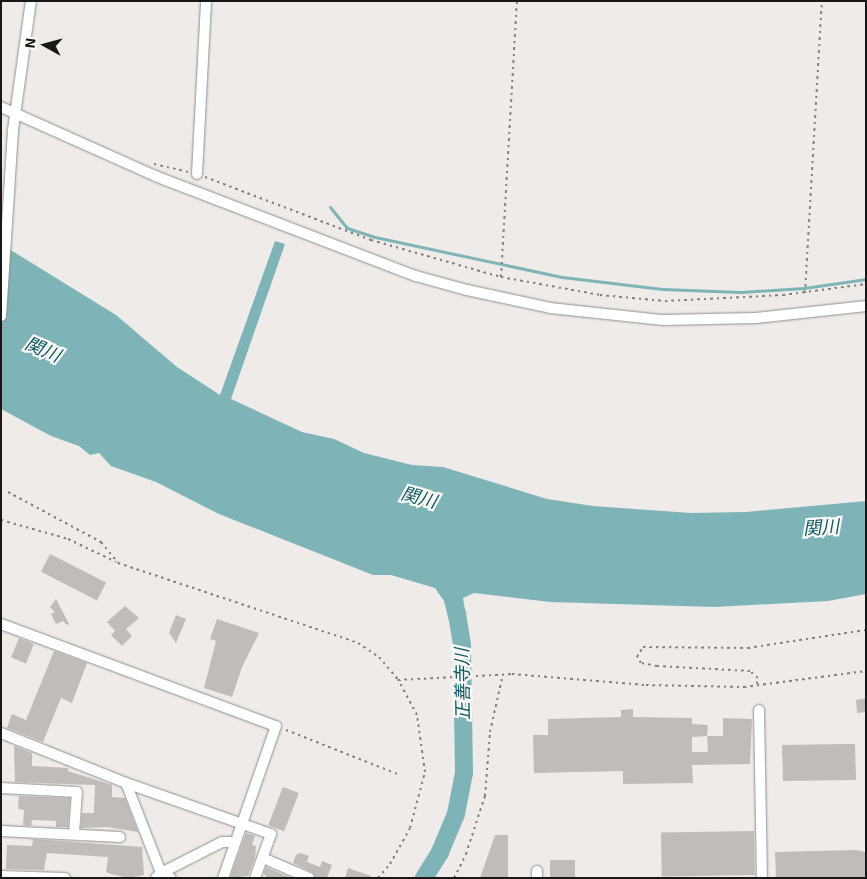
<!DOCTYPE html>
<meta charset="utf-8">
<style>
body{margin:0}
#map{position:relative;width:867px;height:879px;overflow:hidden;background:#eeebe9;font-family:"Exo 2","Noto Sans JP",sans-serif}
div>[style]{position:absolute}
.water>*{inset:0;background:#7eb4b8}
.stream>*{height:3px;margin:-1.5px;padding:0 1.5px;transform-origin:1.5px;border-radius:1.5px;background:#7eb4b8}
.river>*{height:18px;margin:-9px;padding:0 9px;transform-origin:9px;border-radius:9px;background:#7eb4b8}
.building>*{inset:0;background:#bfbcba;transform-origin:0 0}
.path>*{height:2px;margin-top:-1px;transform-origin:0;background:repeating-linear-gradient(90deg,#83817f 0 2.5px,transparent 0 6.5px)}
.roads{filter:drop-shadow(0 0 1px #918e8c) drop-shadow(0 0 1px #918e8c)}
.minor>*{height:10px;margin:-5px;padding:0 5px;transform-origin:5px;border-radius:5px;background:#fff}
span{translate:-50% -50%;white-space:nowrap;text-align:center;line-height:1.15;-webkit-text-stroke:4.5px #fcf9f6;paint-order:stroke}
.water-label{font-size:18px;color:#0b5a60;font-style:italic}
.frame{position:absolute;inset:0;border:2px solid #191817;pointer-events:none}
.north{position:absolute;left:20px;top:20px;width:50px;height:50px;-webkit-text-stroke:4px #fcf9f6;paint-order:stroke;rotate:277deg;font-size:14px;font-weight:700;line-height:20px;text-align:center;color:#191817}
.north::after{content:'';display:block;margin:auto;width:18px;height:22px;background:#191817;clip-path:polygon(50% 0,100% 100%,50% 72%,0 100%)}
</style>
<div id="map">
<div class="water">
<i style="clip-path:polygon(275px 241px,285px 244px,231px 399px,302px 432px,334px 439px,364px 453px,412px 465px,443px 467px,547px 499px,593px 506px,691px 513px,746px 512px,866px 501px,866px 594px,828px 601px,714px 607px,550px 602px,474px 593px,463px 598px,469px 635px,453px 637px,444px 601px,435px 588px,391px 575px,373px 575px,219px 514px,156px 482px,111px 466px,99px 453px,90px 455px,79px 446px,51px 436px,1px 409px,1px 244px,116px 315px,177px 367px,220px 395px)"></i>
</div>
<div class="stream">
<i style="left:330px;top:207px;width:27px;rotate:51deg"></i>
<i style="left:347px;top:228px;width:29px;rotate:18deg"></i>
<i style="left:375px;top:237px;width:191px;rotate:12.1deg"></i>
<i style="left:562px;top:277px;width:101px;rotate:6.8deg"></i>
<i style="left:662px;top:289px;width:79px;rotate:2.2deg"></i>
<i style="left:741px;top:292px;width:63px;rotate:-3.6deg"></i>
<i style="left:804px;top:288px;width:63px;rotate:-8.3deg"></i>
</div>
<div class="river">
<i style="left:424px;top:878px;width:31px;rotate:-58deg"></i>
<i style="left:440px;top:852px;width:41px;rotate:-67.2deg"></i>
<i style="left:456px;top:814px;width:42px;rotate:-79deg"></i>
<i style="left:464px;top:773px;width:128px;rotate:-90.9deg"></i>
<i style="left:462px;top:645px;width:33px;rotate:-99deg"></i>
</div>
<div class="building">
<i style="left:50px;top:554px;width:63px;height:20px;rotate:27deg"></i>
<i style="clip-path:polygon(56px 599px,69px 624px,67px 625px,63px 621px,56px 624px,51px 614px,55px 612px,50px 607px)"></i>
<i style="clip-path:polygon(125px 606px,139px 618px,126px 629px,132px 636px,122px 646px,111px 635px,115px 631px,107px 622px)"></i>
<i style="clip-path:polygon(176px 615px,186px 619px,176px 643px,169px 633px)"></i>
<i style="clip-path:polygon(217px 619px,259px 633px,242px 667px,232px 697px,204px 688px,216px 641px,210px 639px)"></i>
<i style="left:19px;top:638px;width:16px;height:21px;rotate:22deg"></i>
<i style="clip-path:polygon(54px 651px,87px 663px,72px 703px,61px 698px,43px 742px,7px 728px,12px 714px,26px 720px)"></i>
<i style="clip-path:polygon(866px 698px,866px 712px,857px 713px,856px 700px)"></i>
<i style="clip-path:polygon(evenodd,633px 709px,633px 717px,692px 718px,692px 724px,708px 725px,707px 736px,723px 736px,723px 718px,752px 719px,750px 764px,692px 765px,693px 783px,623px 784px,623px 771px,534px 773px,533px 735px,548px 735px,548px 719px,621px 717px,621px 710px,633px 709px,707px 736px,708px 752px,692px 752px,692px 737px,707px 736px)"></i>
<i style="clip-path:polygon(846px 744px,855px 744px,856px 780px,783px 781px,782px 745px)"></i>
<i style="clip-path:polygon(14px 746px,32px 753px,32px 766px,68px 768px,68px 771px,112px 785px,112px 797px,125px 798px,138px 832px,107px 827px,81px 828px,82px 813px,94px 813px,95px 785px,15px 782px)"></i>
<i style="left:283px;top:787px;width:17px;height:41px;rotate:21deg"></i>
<i style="clip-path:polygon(19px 796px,70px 798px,68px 827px,56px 827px,56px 821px,32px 820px,31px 826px,23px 825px,24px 810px,18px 809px)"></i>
<i style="left:754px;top:831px;width:44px;height:93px;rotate:89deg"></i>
<i style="clip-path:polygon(246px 833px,255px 836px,252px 845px,256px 846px,255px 858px,248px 876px,230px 878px)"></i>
<i style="clip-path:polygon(495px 835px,508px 835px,508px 878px,480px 878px)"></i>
<i style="clip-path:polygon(33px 839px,142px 847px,144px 875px,128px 878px,111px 874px,106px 872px,108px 857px,78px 855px,47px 853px,44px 870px,6px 869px,7px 845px,32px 846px)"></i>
<i style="clip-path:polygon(856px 850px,866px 852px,866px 878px,776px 878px,775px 852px)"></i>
<i style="clip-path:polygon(300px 853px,309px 856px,307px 862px,320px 867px,322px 861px,332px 865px,327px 878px,316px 878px,312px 872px,293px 863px,296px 855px)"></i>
<i style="left:550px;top:860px;width:25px;height:18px"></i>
<i style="clip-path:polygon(266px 867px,291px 878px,267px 878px,264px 874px)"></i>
<i style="clip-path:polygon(348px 868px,371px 876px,371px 878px,345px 878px)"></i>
</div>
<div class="path">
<i style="left:154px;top:164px;width:35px;rotate:13deg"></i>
<i style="left:205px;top:177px;width:178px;rotate:20.8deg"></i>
<i style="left:371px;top:240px;width:135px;rotate:15.9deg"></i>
<i style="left:501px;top:277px;width:101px;rotate:10.3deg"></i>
<i style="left:600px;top:295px;width:65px;rotate:5.3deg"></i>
<i style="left:665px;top:301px;width:118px;rotate:-2.9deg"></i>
<i style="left:783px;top:295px;width:84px;rotate:-7.5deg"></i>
<i style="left:501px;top:277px;width:276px;rotate:-86.7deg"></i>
<i style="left:805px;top:293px;width:292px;rotate:-86.7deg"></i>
<i style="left:8px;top:492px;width:106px;rotate:28.3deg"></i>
<i style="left:101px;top:542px;width:27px;rotate:51deg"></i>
<i style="left:118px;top:563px;width:253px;rotate:18.4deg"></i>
<i style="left:358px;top:643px;width:25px;rotate:34deg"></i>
<i style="left:379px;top:657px;width:30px;rotate:50deg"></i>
<i style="left:398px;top:680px;width:114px;rotate:-3deg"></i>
<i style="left:512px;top:674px;width:134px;rotate:4.7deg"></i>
<i style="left:646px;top:685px;width:98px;rotate:1.2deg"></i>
<i style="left:744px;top:687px;width:123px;rotate:-7.5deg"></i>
<i style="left:1px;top:520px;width:70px;rotate:15.8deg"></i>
<i style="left:68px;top:539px;width:53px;rotate:25.6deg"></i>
<i style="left:757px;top:684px;width:6px;rotate:-81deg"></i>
<i style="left:758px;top:678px;width:11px;rotate:-139deg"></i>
<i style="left:750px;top:671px;width:93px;rotate:-176.9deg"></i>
<i style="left:657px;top:666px;width:16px;rotate:-169deg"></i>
<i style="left:641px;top:663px;width:7px;rotate:-124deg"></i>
<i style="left:637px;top:657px;width:12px;rotate:-59deg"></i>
<i style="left:643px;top:647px;width:105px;rotate:0.5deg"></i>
<i style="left:748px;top:648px;width:119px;rotate:-8.7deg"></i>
<i style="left:286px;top:730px;width:123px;rotate:21.5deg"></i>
<i style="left:378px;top:878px;width:18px;rotate:-49deg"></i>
<i style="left:390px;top:864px;width:41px;rotate:-60.9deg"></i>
<i style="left:410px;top:828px;width:58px;rotate:-75deg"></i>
<i style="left:425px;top:772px;width:58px;rotate:-98deg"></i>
<i style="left:417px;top:715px;width:40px;rotate:-118deg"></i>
<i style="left:454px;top:878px;width:27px;rotate:-63deg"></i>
<i style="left:466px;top:854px;width:61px;rotate:-71.9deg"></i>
<i style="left:485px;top:796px;width:64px;rotate:-85.5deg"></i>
<i style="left:490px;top:732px;width:59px;rotate:-77.4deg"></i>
</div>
<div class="roads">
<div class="minor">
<i style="left:1px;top:107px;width:169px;rotate:24.1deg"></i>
<i style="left:155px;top:176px;width:280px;rotate:21deg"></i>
<i style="left:416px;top:276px;width:53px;rotate:15.4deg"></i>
<i style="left:467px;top:290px;width:85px;rotate:12.2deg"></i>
<i style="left:550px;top:308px;width:114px;rotate:6.1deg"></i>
<i style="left:663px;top:320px;width:93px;rotate:-1.2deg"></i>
<i style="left:756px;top:318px;width:111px;rotate:-6.2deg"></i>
<i style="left:197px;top:174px;width:173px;rotate:-87deg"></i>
<i style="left:1px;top:316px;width:186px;rotate:-86.3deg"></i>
<i style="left:13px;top:130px;width:130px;rotate:-82.1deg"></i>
<i style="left:1px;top:624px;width:293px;rotate:20.4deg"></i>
<i style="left:276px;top:726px;width:161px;rotate:109.2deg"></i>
<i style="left:759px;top:710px;width:168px;rotate:89deg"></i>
<i style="left:1px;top:733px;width:135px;rotate:21.8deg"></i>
<i style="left:126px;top:783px;width:154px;rotate:19.4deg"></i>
<i style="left:271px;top:834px;width:47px;rotate:110deg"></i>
<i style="left:126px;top:783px;width:97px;rotate:68.7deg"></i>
<i style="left:161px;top:873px;width:68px;rotate:-26.9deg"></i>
<i style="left:222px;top:842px;width:11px"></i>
<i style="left:1px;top:788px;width:76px;rotate:3deg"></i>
<i style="left:77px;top:792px;width:42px;rotate:94.1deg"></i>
<i style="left:1px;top:831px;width:119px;rotate:2.9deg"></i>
<i style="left:263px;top:858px;width:50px;rotate:23.5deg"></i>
<i style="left:537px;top:871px;width:7px;rotate:90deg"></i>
<i style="left:1px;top:876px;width:64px;rotate:1.8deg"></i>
<i style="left:156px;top:878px;width:7px;rotate:-45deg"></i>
<i style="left:161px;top:873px;width:11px;rotate:27deg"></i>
</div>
</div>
<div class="water-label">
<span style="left:43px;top:349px;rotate:23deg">関川</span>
<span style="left:419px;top:497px;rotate:15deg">関川</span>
<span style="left:821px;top:527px;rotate:-4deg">関川</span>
<span style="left:462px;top:684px;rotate:-91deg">正善寺川</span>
</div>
<div class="frame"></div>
<div class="north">N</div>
</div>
